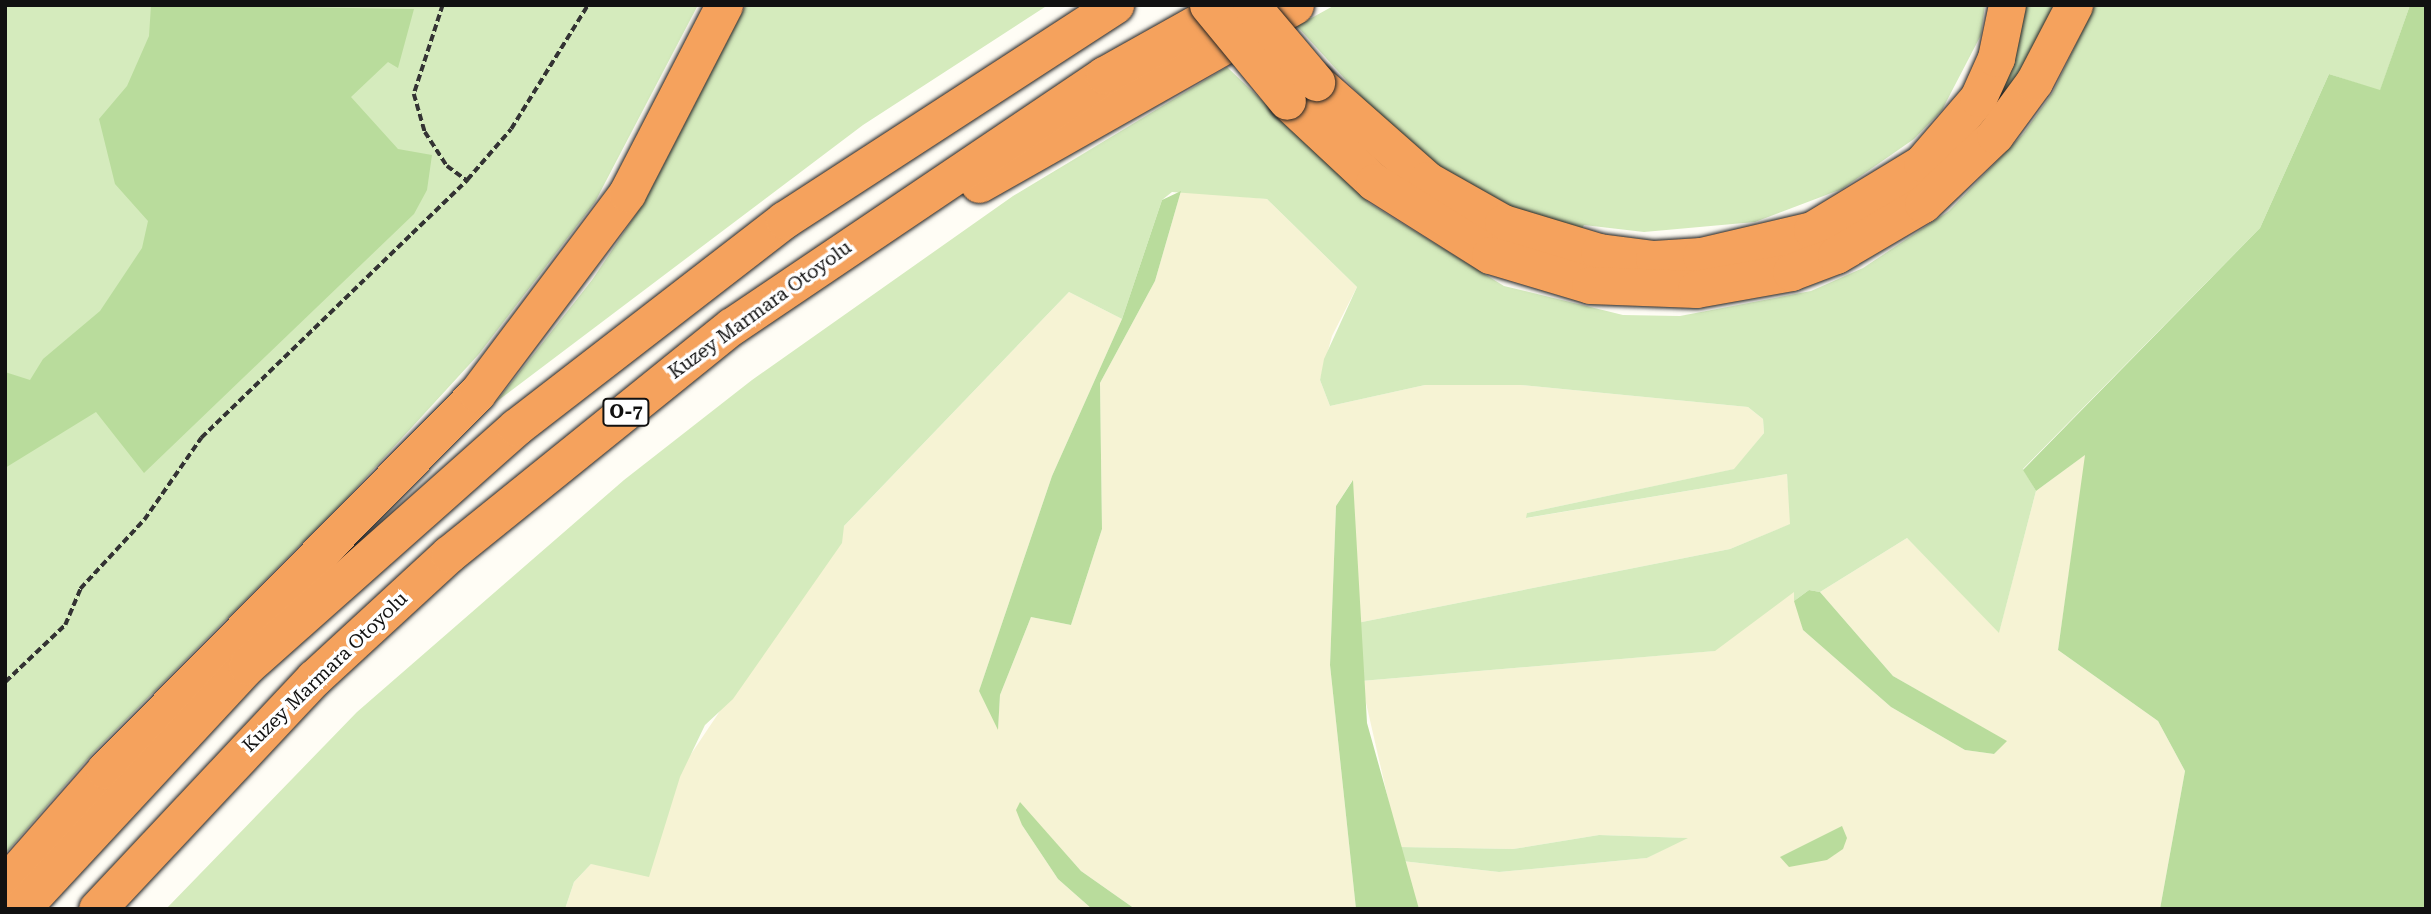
<!DOCTYPE html>
<style>
body{margin:0}
#map{position:relative;width:2431px;height:914px;overflow:hidden;background:#fffdf5;font-family:"Roboto Serif",serif}
div>[style]{position:absolute}
.farmland>*{inset:0;background:#f6f3d4}
.green>*{inset:0;background:#d5ebbd}
.forest>*{inset:0;background:#b9dc9c}
.path>*{height:3.5px;margin-top:-1.75px;transform-origin:0;background:repeating-linear-gradient(90deg,#333 0 7px,transparent 0 10.5px)}
.roads{filter:drop-shadow(0 0 2px #222) drop-shadow(0 0 2px #222)}
.highway>*{height:37px;margin:-18.5px;padding:0 18.5px;transform-origin:18.5px;border-radius:18.5px;background:#f5a25d}
.bridges{filter:drop-shadow(0 0 2px #222) drop-shadow(0 0 2px #222)}
.highway-bridge>*{height:37px;margin:-18.5px;padding:0 18.5px;transform-origin:18.5px;border-radius:18.5px;background:#f5a25d}
span{translate:-50% -50%;white-space:nowrap;text-align:center;line-height:1.15;-webkit-text-stroke:7px #fff;paint-order:stroke}
.shield-label span{padding:2px 5px;background:#fff;border:2px solid;border-radius:5px;-webkit-text-stroke-width:0}
.shield-label{font-size:18px;color:#111;font-weight:700}
.street-label{font-size:19px;color:#111}
.frame{position:absolute;inset:0;border:7px solid #111;pointer-events:none}
</style>
<div id="map">
<div class="farmland">
<i style="clip-path:polygon(1181px 191px,1267px 199px,1357px 287px,1332px 336px,1320px 380px,1330px 406px,1425px 385px,1521px 385px,1748px 407px,1763px 419px,1764px 433px,1735px 469px,1527px 513px,1527px 518px,1787px 474px,1791px 524px,1730px 549px,1357px 623px,1352px 481px,1336px 506px,1330px 665px,1356px 909px,1135px 909px,1081px 871px,1020px 803px,1022px 825px,1058px 879px,1092px 909px,565px 909px,574px 882px,591px 864px,616px 866px,844px 526px,1069px 292px,1122px 319px,1052px 476px,979px 691px,998px 728px,1000px 695px,1031px 617px,1071px 625px,1102px 529px,1100px 383px,1155px 281px)"></i>
<i style="clip-path:polygon(2086px 454px,2058px 650px,2158px 721px,2185px 771px,2160px 909px,1419px 909px,1402px 861px,1499px 872px,1647px 858px,1686px 838px,1599px 835px,1513px 849px,1399px 847px,1361px 681px,1714px 651px,1794px 591px,1803px 630px,1891px 707px,1965px 750px,1994px 754px,2006px 741px,1893px 676px,1820px 592px,1907px 538px,1999px 632px,2036px 491px)"></i>
</div>
<div class="green">
<i style="clip-path:polygon(5px 5px,698px 5px,595px 202px,479px 354px,348px 497px,93px 753px,5px 854px)"></i>
<i style="clip-path:polygon(746px 5px,1048px 5px,863px 125px,496px 402px,592px 280px,645px 201px)"></i>
<i style="clip-path:polygon(1335px 5px,1985px 5px,1981px 35px,1942px 110px,1914px 139px,1842px 189px,1755px 222px,1644px 232px,1584px 225px,1581px 230px,1521px 212px,1436px 164px,1384px 122px,1297px 26px)"></i>
<i style="clip-path:polygon(2025px 5px,2054px 5px,2019px 76px,1992px 111px)"></i>
<i style="clip-path:polygon(2095px 5px,2410px 5px,2380px 91px,2329px 74px,2260px 228px,2023px 469px,2036px 491px,1999px 633px,1907px 538px,1820px 592px,1809px 590px,1794px 601px,1794px 592px,1715px 651px,1361px 681px,1357px 623px,1730px 549px,1790px 524px,1787px 474px,1526px 518px,1527px 513px,1734px 469px,1764px 433px,1763px 419px,1748px 407px,1521px 385px,1425px 385px,1330px 406px,1320px 380px,1324px 359px,1357px 287px,1267px 199px,1172px 192px,1162px 200px,1122px 319px,1069px 292px,844px 526px,842px 543px,733px 699px,705px 725px,680px 777px,649px 877px,591px 864px,574px 882px,565px 909px,166px 909px,357px 712px,624px 480px,752px 380px,1013px 196px,1227px 67px,1369px 203px,1504px 286px,1623px 315px,1680px 316px,1811px 291px,1863px 268px,1949px 211px,2023px 134px,2053px 92px)"></i>
<i style="clip-path:polygon(1599px 835px,1688px 838px,1647px 858px,1499px 872px,1402px 861px,1399px 847px,1513px 849px)"></i>
</div>
<div class="forest">
<i style="clip-path:polygon(151px 5px,414px 9px,398px 68px,388px 62px,351px 97px,398px 149px,432px 155px,427px 190px,414px 214px,144px 473px,96px 412px,5px 468px,5px 372px,30px 380px,43px 359px,100px 311px,142px 248px,148px 221px,115px 184px,99px 119px,127px 86px,149px 36px)"></i>
<i style="clip-path:polygon(2410px 5px,2426px 5px,2426px 909px,2160px 909px,2185px 771px,2158px 721px,2058px 650px,2085px 455px,2036px 491px,2023px 470px,2260px 228px,2329px 74px,2380px 90px)"></i>
<i style="clip-path:polygon(1181px 191px,1155px 281px,1100px 383px,1102px 529px,1071px 625px,1031px 617px,1000px 695px,998px 730px,979px 691px,1052px 476px,1122px 319px,1162px 200px)"></i>
<i style="clip-path:polygon(1353px 480px,1367px 723px,1419px 909px,1356px 909px,1330px 665px,1336px 506px)"></i>
<i style="clip-path:polygon(1809px 590px,1820px 592px,1893px 676px,2007px 741px,1994px 754px,1965px 750px,1891px 707px,1803px 630px,1794px 601px)"></i>
<i style="clip-path:polygon(1020px 802px,1081px 871px,1135px 909px,1092px 909px,1058px 879px,1022px 825px,1016px 810px)"></i>
<i style="clip-path:polygon(1842px 826px,1847px 838px,1843px 849px,1827px 860px,1789px 867px,1780px 857px)"></i>
</div>
<div class="path">
<i style="left:443px;top:5px;width:94px;rotate:108deg"></i>
<i style="left:414px;top:94px;width:40px;rotate:74deg"></i>
<i style="left:425px;top:132px;width:40px;rotate:57.1deg"></i>
<i style="left:447px;top:166px;width:24px;rotate:36deg"></i>
<i style="left:5px;top:682px;width:83px;rotate:-43.5deg"></i>
<i style="left:65px;top:625px;width:39px;rotate:-67deg"></i>
<i style="left:80px;top:589px;width:94px;rotate:-47.2deg"></i>
<i style="left:144px;top:520px;width:100px;rotate:-55.2deg"></i>
<i style="left:201px;top:438px;width:371px;rotate:-44.1deg"></i>
<i style="left:467px;top:180px;width:67px;rotate:-49.2deg"></i>
<i style="left:511px;top:129px;width:146px;rotate:-58.2deg"></i>
</div>
<div class="roads">
<div class="highway">
<i style="left:1316px;top:82px;width:148px;rotate:41.4deg"></i>
<i style="left:1427px;top:180px;width:87px;rotate:29.5deg"></i>
<i style="left:1503px;top:223px;width:100px;rotate:16.8deg"></i>
<i style="left:1599px;top:252px;width:55px;rotate:7.3deg"></i>
<i style="left:1654px;top:259px;width:47px;rotate:-3.7deg"></i>
<i style="left:1701px;top:256px;width:114px;rotate:-13.2deg"></i>
<i style="left:1812px;top:230px;width:129px;rotate:-31.3deg"></i>
<i style="left:1922px;top:163px;width:86px;rotate:-49.3deg"></i>
<i style="left:1978px;top:98px;width:44px;rotate:-65.8deg"></i>
<i style="left:1996px;top:58px;width:54px;rotate:-78.3deg"></i>
<i style="left:1287px;top:101px;width:119px;rotate:43deg"></i>
<i style="left:1374px;top:182px;width:137px;rotate:32.2deg"></i>
<i style="left:1490px;top:255px;width:104px;rotate:16.7deg"></i>
<i style="left:1590px;top:285px;width:106px;rotate:2.2deg"></i>
<i style="left:1696px;top:289px;width:97px;rotate:-10.1deg"></i>
<i style="left:1791px;top:272px;width:48px;rotate:-20.7deg"></i>
<i style="left:1836px;top:255px;width:101px;rotate:-30.4deg"></i>
<i style="left:1923px;top:204px;width:100px;rotate:-43.8deg"></i>
<i style="left:1995px;top:135px;width:66px;rotate:-53.7deg"></i>
<i style="left:2034px;top:82px;width:87px;rotate:-62.5deg"></i>
<i style="left:979px;top:184px;width:363px;rotate:-29.5deg"></i>
<i style="left:5px;top:884px;width:152px;rotate:-48.7deg"></i>
<i style="left:105px;top:770px;width:530px;rotate:-45.38deg"></i>
<i style="left:477px;top:393px;width:250px;rotate:-53.1deg"></i>
<i style="left:627px;top:193px;width:212px;rotate:-62.7deg"></i>
<i style="left:21px;top:909px;width:332px;rotate:-47.1deg"></i>
<i style="left:247px;top:666px;width:360px;rotate:-41.6deg"></i>
<i style="left:516px;top:427px;width:339px;rotate:-37.7deg"></i>
<i style="left:784px;top:220px;width:395px;rotate:-33deg"></i>
<i style="left:97px;top:909px;width:317px;rotate:-46.8deg"></i>
<i style="left:314px;top:678px;width:183px;rotate:-42.6deg"></i>
<i style="left:449px;top:554px;width:363px;rotate:-38.9deg"></i>
<i style="left:732px;top:326px;width:449px;rotate:-34deg"></i>
<i style="left:1104px;top:75px;width:143px;rotate:-29.2deg"></i>
</div>
</div>
<div class="bridges">
<div class="highway-bridge">
<i style="left:1208px;top:5px;width:124px;rotate:50.5deg"></i>
<i style="left:1251px;top:5px;width:101px;rotate:49.8deg"></i>
</div>
</div>
<div class="shield-label">
<span style="left:626px;top:412px">O-7</span>
</div>
<div class="street-label">
<span style="left:760px;top:310px;rotate:-36deg">Kuzey Marmara Otoyolu</span>
<span style="left:325px;top:672px;rotate:-44deg">Kuzey Marmara Otoyolu</span>
</div>
<div class="frame"></div>
</div>
